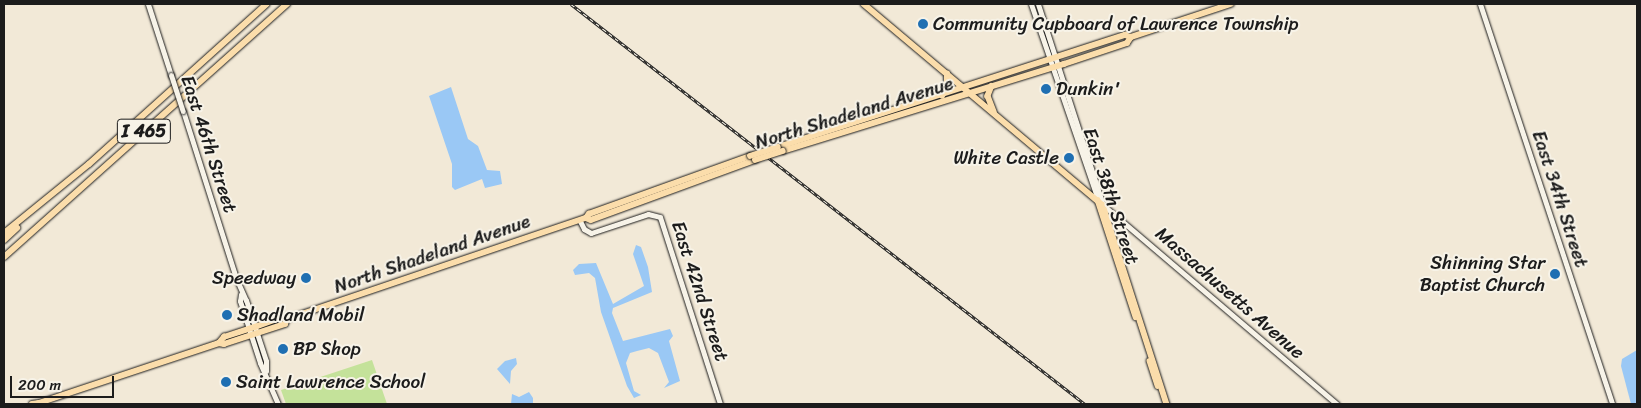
<!DOCTYPE html>
<style>
body{margin:0}
#map{position:relative;width:1641px;height:408px;overflow:hidden;background:#f2e9d7;font-family:Sriracha,sans-serif}
div>[style]{position:absolute}
.green>*{inset:0;background:#c4e29a}
.water>*{inset:0;background:#9ac8f5}
.roads{filter:drop-shadow(0 0 1px #1c1c1c) drop-shadow(0 0 1px #1c1c1c)}
.secondary>*{height:5px;margin:-2.5px;padding:0 2.5px;transform-origin:2.5px;border-radius:2.5px;background:#f7f3e8}
.primary>*{height:5.5px;margin:-2.75px;padding:0 2.75px;transform-origin:2.75px;border-radius:2.75px;background:#fbddab}
.highway>*{height:6px;margin:-3px;padding:0 3px;transform-origin:3px;border-radius:3px;background:#fbddab}
.rail>*{height:3px;margin-top:-1.5px;transform-origin:0;background:repeating-linear-gradient(90deg,#f7f3e8 0 4px,#1c1c1c 0 8px);box-sizing:border-box;border-block:1px solid #1c1c1c}
.bridges{filter:drop-shadow(0 0 1px #1c1c1c) drop-shadow(0 0 1px #1c1c1c)}
.secondary-bridge>*{height:5px;margin:-2.5px;padding:0 2.5px;transform-origin:2.5px;border-radius:2.5px;background:#f7f3e8}
.primary-bridge>*{height:5.5px;margin:-2.75px;padding:0 2.75px;transform-origin:2.75px;border-radius:2.75px;background:#fbddab}
.dots>*{width:14px;height:14px;translate:-50% -50%;box-sizing:border-box;border:2px solid #f7f3e8;border-radius:50%}
span{translate:-50% -50%;white-space:nowrap;text-align:center;line-height:1.15;-webkit-text-stroke:4px #f7f3e8;paint-order:stroke}
.shield-label span{padding:1px 4px;background:#f7f3e8;border:1px solid;border-radius:4px;-webkit-text-stroke-width:0}
.shield-label{font-size:18px;color:#1c1c1c;font-weight:700}
.poi-label{font-size:19px;color:#1c1c1c}
.left{translate:0 -50%;text-align:left}
.right{translate:-100% -50%;text-align:right}
.street-label{font-size:19px;color:#1c1c1c}
.frame{position:absolute;inset:0;border:5px solid #1c1c1c;pointer-events:none}
.scale{position:absolute;left:10px;top:376px;width:104px;height:22px;box-sizing:border-box;border:2px solid #1c1c1c;border-top:0;padding-left:6px;font-size:15px;line-height:18px;white-space:nowrap;color:#1c1c1c;-webkit-text-stroke:4px #f7f3e8;paint-order:stroke}
</style>
<div id="map">
<div class="green">
<i style="clip-path:polygon(372px 360px,387px 404px,286px 404px,281px 390px)"></i>
</div>
<div class="water">
<i style="clip-path:polygon(451px 87px,468px 139px,478px 146px,487px 170px,500px 171px,502px 184px,485px 188px,482px 179px,455px 190px,452px 187px,452px 164px,429px 96px)"></i>
<i style="clip-path:polygon(636px 245px,641px 247px,648px 267px,652px 292px,613px 308px,612px 313px,623px 341px,670px 329px,673px 336px,669px 341px,680px 381px,664px 388px,669px 382px,658px 353px,649px 348px,637px 351px,630px 353px,626px 363px,634px 391px,641px 395px,634px 398px,627px 386px,601px 312px,595px 278px,589px 273px,575px 275px,573px 270px,579px 264px,596px 263px,613px 304px,644px 286px,633px 254px)"></i>
<i style="clip-path:polygon(1637px 350px,1637px 404px,1631px 404px,1621px 366px,1622px 359px)"></i>
<i style="clip-path:polygon(516px 358px,517px 364px,511px 371px,510px 384px,497px 369px,505px 361px)"></i>
<i style="clip-path:polygon(529px 392px,533px 398px,533px 404px,511px 404px,512px 394px,519px 397px)"></i>
</div>
<div class="roads">
<div class="secondary">
<i style="left:148px;top:4px;width:75px;rotate:72.1deg"></i>
<i style="left:1031px;top:4px;width:207px;rotate:71.1deg"></i>
<i style="left:1038px;top:4px;width:211px;rotate:72.1deg"></i>
<i style="left:1103px;top:205px;width:307px;rotate:40.4deg"></i>
<i style="left:1480px;top:4px;width:421px;rotate:71.7deg"></i>
<i style="left:183px;top:111px;width:175px;rotate:72.4deg"></i>
<i style="left:236px;top:278px;width:24px;rotate:66deg"></i>
<i style="left:246px;top:300px;width:64px;rotate:71.8deg"></i>
<i style="left:266px;top:361px;width:10px;rotate:90deg"></i>
<i style="left:580px;top:221px;width:9px;rotate:63deg"></i>
<i style="left:584px;top:229px;width:8px;rotate:30deg"></i>
<i style="left:591px;top:233px;width:60px;rotate:-18.4deg"></i>
<i style="left:648px;top:214px;width:12px;rotate:14deg"></i>
<i style="left:660px;top:217px;width:196px;rotate:72.2deg"></i>
<i style="left:241px;top:294px;width:7px;rotate:98deg"></i>
<i style="left:240px;top:301px;width:65px;rotate:72.1deg"></i>
<i style="left:260px;top:363px;width:45px;rotate:66.3deg"></i>
</div>
<div class="primary">
<i style="left:864px;top:4px;width:312px;rotate:40.1deg"></i>
<i style="left:1103px;top:205px;width:209px;rotate:72.2deg"></i>
<i style="left:992px;top:86px;width:11px;rotate:112deg"></i>
<i style="left:988px;top:96px;width:17px;rotate:69deg"></i>
<i style="left:942px;top:96px;width:11px;rotate:-63deg"></i>
<i style="left:947px;top:86px;width:12px;rotate:-90deg"></i>
<i style="left:778px;top:147px;width:365px;rotate:-17.9deg"></i>
<i style="left:1125px;top:35px;width:6px;rotate:18deg"></i>
<i style="left:783px;top:151px;width:294px;rotate:-17.2deg"></i>
<i style="left:1064px;top:64px;width:66px;rotate:-18.4deg"></i>
<i style="left:1127px;top:43px;width:7px;rotate:-56deg"></i>
<i style="left:1131px;top:37px;width:105px;rotate:-18.3deg"></i>
<i style="left:1098px;top:200px;width:123px;rotate:72deg"></i>
<i style="left:586px;top:218px;width:5px;rotate:-53deg"></i>
<i style="left:589px;top:214px;width:171px;rotate:-19.8deg"></i>
<i style="left:219px;top:343px;width:5px;rotate:11deg"></i>
<i style="left:224px;top:344px;width:64px;rotate:-18.2deg"></i>
<i style="left:285px;top:324px;width:5px;rotate:-68deg"></i>
<i style="left:287px;top:319px;width:316px;rotate:-18.7deg"></i>
<i style="left:586px;top:218px;width:5px;rotate:22deg"></i>
<i style="left:591px;top:220px;width:175px;rotate:-20.1deg"></i>
<i style="left:1150px;top:361px;width:26px;rotate:72deg"></i>
<i style="left:36px;top:404px;width:193px;rotate:-18.4deg"></i>
<i style="left:219px;top:343px;width:8px;rotate:-50deg"></i>
<i style="left:224px;top:337px;width:33px;rotate:-18deg"></i>
<i style="left:255px;top:327px;width:30px;rotate:-20deg"></i>
<i style="left:283px;top:317px;width:4px;rotate:27deg"></i>
</div>
<div class="highway">
<i style="left:4px;top:233px;width:109px;rotate:-39.1deg"></i>
<i style="left:89px;top:164px;width:239px;rotate:-42deg"></i>
<i style="left:4px;top:240px;width:18px;rotate:-43deg"></i>
<i style="left:4px;top:257px;width:380px;rotate:-41.8deg"></i>
<i style="left:32px;top:404px;width:7px;rotate:-8deg"></i>
</div>
</div>
<div class="rail">
<i style="left:571px;top:4px;width:651px;rotate:37.89deg"></i>
</div>
<div class="bridges">
<div class="secondary-bridge">
<i style="left:171px;top:75px;width:38px;rotate:72deg"></i>
</div>
<div class="primary-bridge">
<i style="left:750px;top:156px;width:29px;rotate:-18deg"></i>
<i style="left:755px;top:160px;width:29px;rotate:-18deg"></i>
</div>
</div>
<div class="dots">
<i style="left:923px;top:24px;background:#1f6fb2"></i>
<i style="left:1046px;top:89px;background:#1f6fb2"></i>
<i style="left:1069px;top:158px;background:#1f6fb2"></i>
<i style="left:1555px;top:274px;background:#1f6fb2"></i>
<i style="left:306px;top:278px;background:#1f6fb2"></i>
<i style="left:227px;top:315px;background:#1f6fb2"></i>
<i style="left:283px;top:349px;background:#1f6fb2"></i>
<i style="left:226px;top:382px;background:#1f6fb2"></i>
</div>
<div class="shield-label">
<span style="left:144px;top:131px">I 465</span>
</div>
<div class="poi-label">
<span class="left" style="left:933px;top:24px">Community Cupboard of Lawrence Township</span>
<span class="left" style="left:1056px;top:89px">Dunkin'</span>
<span class="right" style="left:1059px;top:158px">White Castle</span>
<span class="right" style="left:1545px;top:274px">Shinning Star<br>Baptist Church</span>
<span class="right" style="left:296px;top:278px">Speedway</span>
<span class="left" style="left:237px;top:315px">Shadland Mobil</span>
<span class="left" style="left:293px;top:349px">BP Shop</span>
<span class="left" style="left:236px;top:382px">Saint Lawrence School</span>
</div>
<div class="street-label">
<span style="left:854px;top:113px;rotate:-17deg">North Shadeland Avenue</span>
<span style="left:209px;top:144px;rotate:72deg">East 46th Street</span>
<span style="left:1111px;top:196px;rotate:72deg">East 38th Street</span>
<span style="left:1560px;top:199px;rotate:72deg">East 34th Street</span>
<span style="left:432px;top:254px;rotate:-19deg">North Shadeland Avenue</span>
<span style="left:700px;top:291px;rotate:72deg">East 42nd Street</span>
<span style="left:1230px;top:293px;rotate:41deg">Massachusetts Avenue</span>
</div>
<div class="frame"></div>
<div class="scale">200 m</div>
</div>
